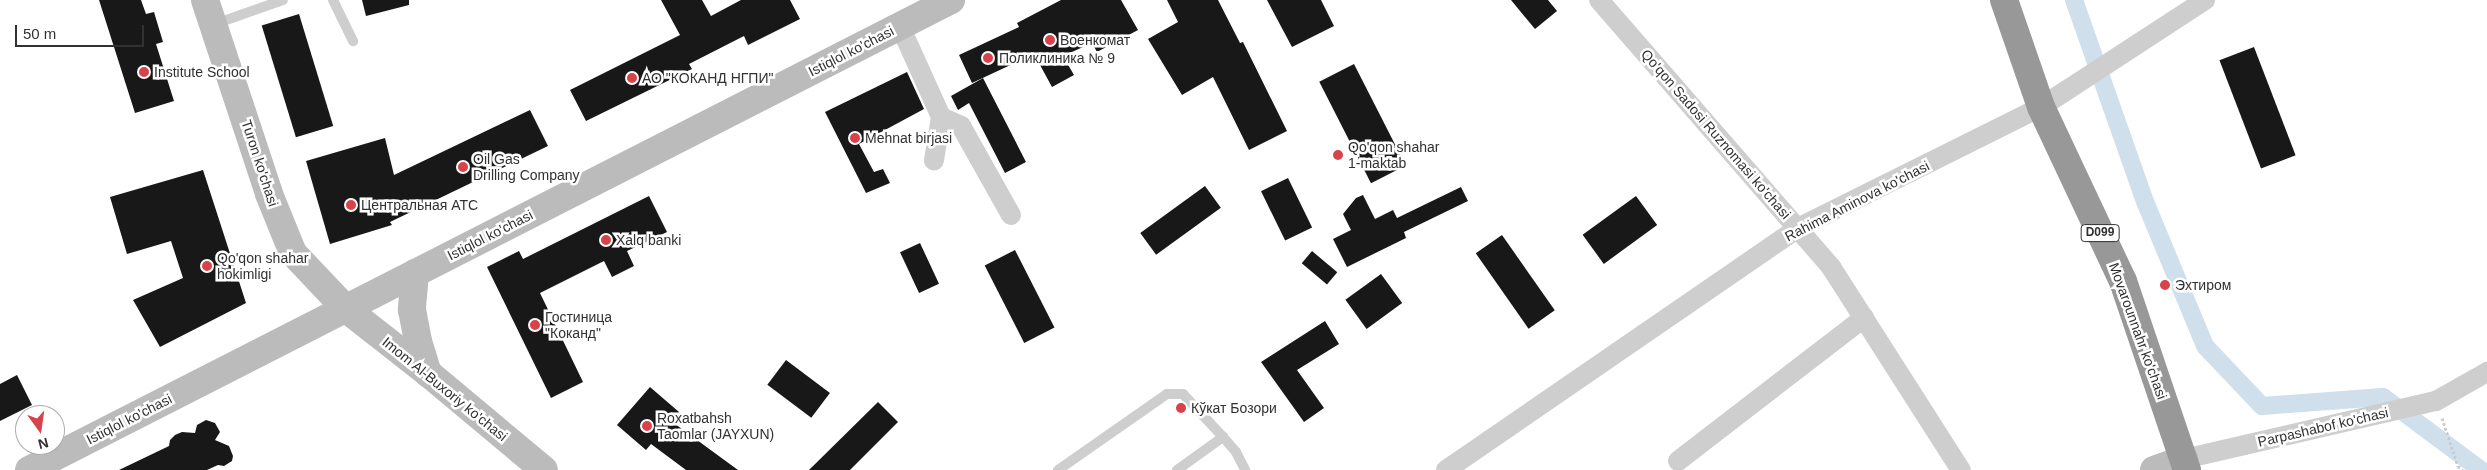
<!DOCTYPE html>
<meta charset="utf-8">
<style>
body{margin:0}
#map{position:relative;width:2487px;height:470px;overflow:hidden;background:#fff;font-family:Helvetica,sans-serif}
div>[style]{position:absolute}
.canal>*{height:18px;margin:-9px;padding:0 9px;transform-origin:9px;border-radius:9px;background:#cfdfeb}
.building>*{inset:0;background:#181818;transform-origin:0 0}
.path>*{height:3px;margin-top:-1.5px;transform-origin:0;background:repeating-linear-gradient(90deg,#cbcbcb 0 2.5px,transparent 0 5px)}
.lane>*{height:10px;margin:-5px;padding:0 5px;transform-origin:5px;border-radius:5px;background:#cecece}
.street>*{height:20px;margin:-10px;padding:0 10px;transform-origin:10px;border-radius:10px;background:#cecece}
.secondary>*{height:28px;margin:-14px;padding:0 14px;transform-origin:14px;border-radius:14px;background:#bbb}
.highway>*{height:28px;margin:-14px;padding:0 14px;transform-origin:14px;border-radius:14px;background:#989898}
.dots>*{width:14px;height:14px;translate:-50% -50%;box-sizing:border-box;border:2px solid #fff;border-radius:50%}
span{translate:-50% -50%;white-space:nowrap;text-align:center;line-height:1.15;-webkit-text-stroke:5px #fff;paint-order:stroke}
.shield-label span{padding:1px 4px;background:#fff;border:1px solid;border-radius:4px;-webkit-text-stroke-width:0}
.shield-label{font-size:12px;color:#313131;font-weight:700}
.poi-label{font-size:14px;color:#313131}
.left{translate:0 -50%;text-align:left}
.street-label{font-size:14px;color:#313131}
.north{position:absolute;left:15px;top:405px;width:50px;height:50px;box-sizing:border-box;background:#fff;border:1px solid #adadad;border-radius:50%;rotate:166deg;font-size:14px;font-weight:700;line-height:20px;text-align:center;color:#313131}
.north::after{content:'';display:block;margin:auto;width:18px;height:22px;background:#d8434b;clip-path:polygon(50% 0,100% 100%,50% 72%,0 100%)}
.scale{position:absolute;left:15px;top:25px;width:129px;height:22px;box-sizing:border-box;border:2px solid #313131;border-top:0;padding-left:6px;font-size:15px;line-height:18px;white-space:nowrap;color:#313131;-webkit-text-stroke:4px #fff;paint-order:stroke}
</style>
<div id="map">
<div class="canal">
<i style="left:2074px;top:0;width:216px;rotate:70.6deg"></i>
<i style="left:2146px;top:204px;width:154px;rotate:67.4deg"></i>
<i style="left:2205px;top:346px;width:83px;rotate:46.5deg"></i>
<i style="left:2262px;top:406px;width:121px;rotate:-4.3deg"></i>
<i style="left:2383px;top:397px;width:122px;rotate:36.7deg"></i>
</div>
<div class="building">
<i style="clip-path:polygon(99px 0,141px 0,146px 14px,154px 12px,163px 42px,156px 44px,174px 101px,135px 113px)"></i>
<i style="clip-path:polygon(362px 0,409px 0,409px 5px,366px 16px)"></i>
<i style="clip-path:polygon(661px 0,702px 0,711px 16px,741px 0,790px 0,800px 19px,748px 45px,744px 36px,689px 64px,692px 69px,586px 121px,570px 90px,680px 35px)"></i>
<i style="clip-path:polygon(1061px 0,1121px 0,1138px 30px,1097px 52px,1092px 43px,1063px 56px,1074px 75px,1052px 87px,1034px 54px,972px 83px,959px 55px,1019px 27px,1017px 23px)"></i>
<i style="clip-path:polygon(1167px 0,1218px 0,1240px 43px,1243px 42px,1287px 131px,1249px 150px,1213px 77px,1182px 95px,1148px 39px,1178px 22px)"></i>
<i style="clip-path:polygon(1267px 0,1321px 0,1334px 26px,1292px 47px)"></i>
<i style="clip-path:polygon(1511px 0,1548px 0,1557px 11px,1535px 29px)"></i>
<i style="left:299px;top:14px;width:117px;height:39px;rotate:73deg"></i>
<i style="left:2254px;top:47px;width:116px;height:37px;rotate:69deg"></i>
<i style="left:1354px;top:64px;width:114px;height:39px;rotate:63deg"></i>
<i style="clip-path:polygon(907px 72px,924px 109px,859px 144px,874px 172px,883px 169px,890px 183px,866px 193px,825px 112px)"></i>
<i style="clip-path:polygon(983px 78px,1026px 162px,1005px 173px,969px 103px,958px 110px,951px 96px)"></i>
<i style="clip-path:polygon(530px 110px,548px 146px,390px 222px,392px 225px,330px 244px,306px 161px,385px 138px,394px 175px)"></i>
<i style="clip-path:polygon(203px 170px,246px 303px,160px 347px,133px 300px,183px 278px,171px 241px,127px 254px,110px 197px)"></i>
<i style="left:1288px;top:178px;width:55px;height:30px;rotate:64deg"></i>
<i style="left:1205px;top:186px;width:27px;height:80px;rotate:54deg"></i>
<i style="clip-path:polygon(1461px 187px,1468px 201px,1404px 232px,1406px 238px,1347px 267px,1333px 239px,1351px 230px,1343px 214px,1356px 198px,1363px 195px,1375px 219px,1393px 210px,1397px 218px)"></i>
<i style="clip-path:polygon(649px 196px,667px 232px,627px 251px,634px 266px,612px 277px,604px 261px,540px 293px,583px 382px,551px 398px,487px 267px,519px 251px,523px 259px)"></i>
<i style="left:1636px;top:196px;width:36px;height:66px;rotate:54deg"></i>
<i style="left:1502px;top:235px;width:92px;height:32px;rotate:55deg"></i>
<i style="left:920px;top:243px;width:45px;height:22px;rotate:65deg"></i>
<i style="left:1015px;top:250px;width:87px;height:34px;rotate:63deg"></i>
<i style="left:1312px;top:251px;width:33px;height:16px;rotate:40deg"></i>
<i style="left:1381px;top:274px;width:36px;height:44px;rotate:54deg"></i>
<i style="clip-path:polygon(1325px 321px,1339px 344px,1297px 370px,1324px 408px,1304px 422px,1261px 362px)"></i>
<i style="left:786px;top:360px;width:55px;height:31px;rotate:37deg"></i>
<i style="clip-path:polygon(17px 375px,32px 405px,0 421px,0 384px)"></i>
<i style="clip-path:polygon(650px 387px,679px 412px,671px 421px,738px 470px,686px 470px,651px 444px,646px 450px,617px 425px)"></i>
<i style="clip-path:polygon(878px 402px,898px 422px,850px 470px,809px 470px)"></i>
<i style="clip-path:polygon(206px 420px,215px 423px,220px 432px,215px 440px,229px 446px,233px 456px,232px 461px,224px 466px,218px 465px,207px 470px,119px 470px,169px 446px,170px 440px,175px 435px,182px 432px,195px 433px,197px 425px)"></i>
</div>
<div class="path">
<i style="left:2442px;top:418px;width:51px;rotate:71.6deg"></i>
<i style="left:2458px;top:466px;width:6px;rotate:39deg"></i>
</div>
<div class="lane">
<i style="left:333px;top:0;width:46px;rotate:64deg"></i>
<i style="left:215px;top:24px;width:72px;rotate:-19.4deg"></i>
<i style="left:1058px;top:470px;width:133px;rotate:-34.9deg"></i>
<i style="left:1167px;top:394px;width:16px"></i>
<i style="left:1183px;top:394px;width:59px;rotate:47.1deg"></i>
<i style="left:1177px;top:470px;width:57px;rotate:-35.7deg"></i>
<i style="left:1223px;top:437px;width:20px;rotate:49deg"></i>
<i style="left:1236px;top:452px;width:20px;rotate:63deg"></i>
</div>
<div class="street">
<i style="left:1599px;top:0;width:354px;rotate:49deg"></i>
<i style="left:1831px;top:267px;width:241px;rotate:57.4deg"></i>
<i style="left:900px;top:26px;width:100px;rotate:65.7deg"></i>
<i style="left:941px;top:117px;width:44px;rotate:99.2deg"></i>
<i style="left:941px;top:117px;width:22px;rotate:24deg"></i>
<i style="left:961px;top:126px;width:102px;rotate:60.7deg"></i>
<i style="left:2184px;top:459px;width:259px;rotate:-13deg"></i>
<i style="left:2436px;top:401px;width:59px;rotate:-29.6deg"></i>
<i style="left:1678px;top:461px;width:235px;rotate:-37.6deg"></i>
<i style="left:1446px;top:470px;width:427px;rotate:-34.5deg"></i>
<i style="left:1798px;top:228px;width:271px;rotate:-26.5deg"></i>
<i style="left:2041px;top:107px;width:196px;rotate:-33.1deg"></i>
</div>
<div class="secondary">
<i style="left:205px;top:0;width:204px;rotate:71.7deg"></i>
<i style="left:269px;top:194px;width:64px;rotate:67.9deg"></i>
<i style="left:293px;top:253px;width:76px;rotate:46.6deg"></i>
<i style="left:345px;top:308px;width:105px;rotate:38.1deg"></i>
<i style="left:428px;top:373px;width:151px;rotate:39.9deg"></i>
<i style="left:415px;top:273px;width:37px;rotate:95deg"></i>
<i style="left:412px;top:310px;width:32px;rotate:79deg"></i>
<i style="left:418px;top:341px;width:34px;rotate:73deg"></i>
<i style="left:29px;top:470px;width:1035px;rotate:-27.01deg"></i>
<i style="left:2154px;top:470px;width:32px;rotate:-20deg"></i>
</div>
<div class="highway">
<i style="left:2004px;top:0;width:113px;rotate:70.9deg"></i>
<i style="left:2041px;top:107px;width:192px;rotate:64.8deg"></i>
<i style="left:2123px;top:281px;width:200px;rotate:71.3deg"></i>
</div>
<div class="dots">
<i style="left:1050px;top:40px;background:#d8434b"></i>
<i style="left:988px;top:58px;background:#d8434b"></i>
<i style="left:144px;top:72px;background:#d8434b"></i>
<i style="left:632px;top:78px;background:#d8434b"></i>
<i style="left:855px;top:138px;background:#d8434b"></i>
<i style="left:1338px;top:155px;background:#d8434b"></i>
<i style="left:463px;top:167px;background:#d8434b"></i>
<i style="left:351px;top:205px;background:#d8434b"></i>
<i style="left:606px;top:240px;background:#d8434b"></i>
<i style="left:207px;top:266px;background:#d8434b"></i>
<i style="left:2165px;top:285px;background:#d8434b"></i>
<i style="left:535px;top:325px;background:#d8434b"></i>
<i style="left:1181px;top:408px;background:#d8434b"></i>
<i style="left:647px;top:426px;background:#d8434b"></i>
</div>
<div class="shield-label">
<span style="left:2100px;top:233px">D099</span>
</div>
<div class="poi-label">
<span class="left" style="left:1060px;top:40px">Военкомат</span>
<span class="left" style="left:999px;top:58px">Поликлиника № 9</span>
<span class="left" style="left:154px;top:72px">Institute School</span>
<span class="left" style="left:642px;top:78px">АО "КОКАНД НГПИ"</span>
<span class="left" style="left:865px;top:138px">Mehnat birjasi</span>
<span class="left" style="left:1348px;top:155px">Qo'qon shahar<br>1-maktab</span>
<span class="left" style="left:473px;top:167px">Oil Gas<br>Drilling Company</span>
<span class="left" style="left:361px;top:205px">Центральная АТС</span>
<span class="left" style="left:616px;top:240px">Xalq banki</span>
<span class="left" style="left:217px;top:266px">Qo'qon shahar<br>hokimligi</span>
<span class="left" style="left:2175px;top:285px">Эхтиром</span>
<span class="left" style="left:545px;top:325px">Гостиница<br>"Коканд"</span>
<span class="left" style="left:1191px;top:408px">Кўкат Бозори</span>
<span class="left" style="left:657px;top:426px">Roxatbahsh<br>Taomlar (JAYXUN)</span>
</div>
<div class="street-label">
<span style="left:851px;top:51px;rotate:-27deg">Istiqlol ko'chasi</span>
<span style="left:1716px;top:134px;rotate:49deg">Qo'qon Sadosi Ruznomasi ko'chasi</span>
<span style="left:260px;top:163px;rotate:72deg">Turon ko'chasi</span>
<span style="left:1857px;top:201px;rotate:-27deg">Rahima Aminova ko'chasi</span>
<span style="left:490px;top:235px;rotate:-27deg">Istiqlol ko'chasi</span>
<span style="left:2138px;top:331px;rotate:70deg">Movarounnahr ko'chasi</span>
<span style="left:445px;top:389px;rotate:39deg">Imom Al-Buxoriy ko'chasi</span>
<span style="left:129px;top:419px;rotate:-27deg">Istiqlol ko'chasi</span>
<span style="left:2323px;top:427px;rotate:-13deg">Parpashabof ko'chasi</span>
</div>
<div class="north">N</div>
<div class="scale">50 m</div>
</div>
